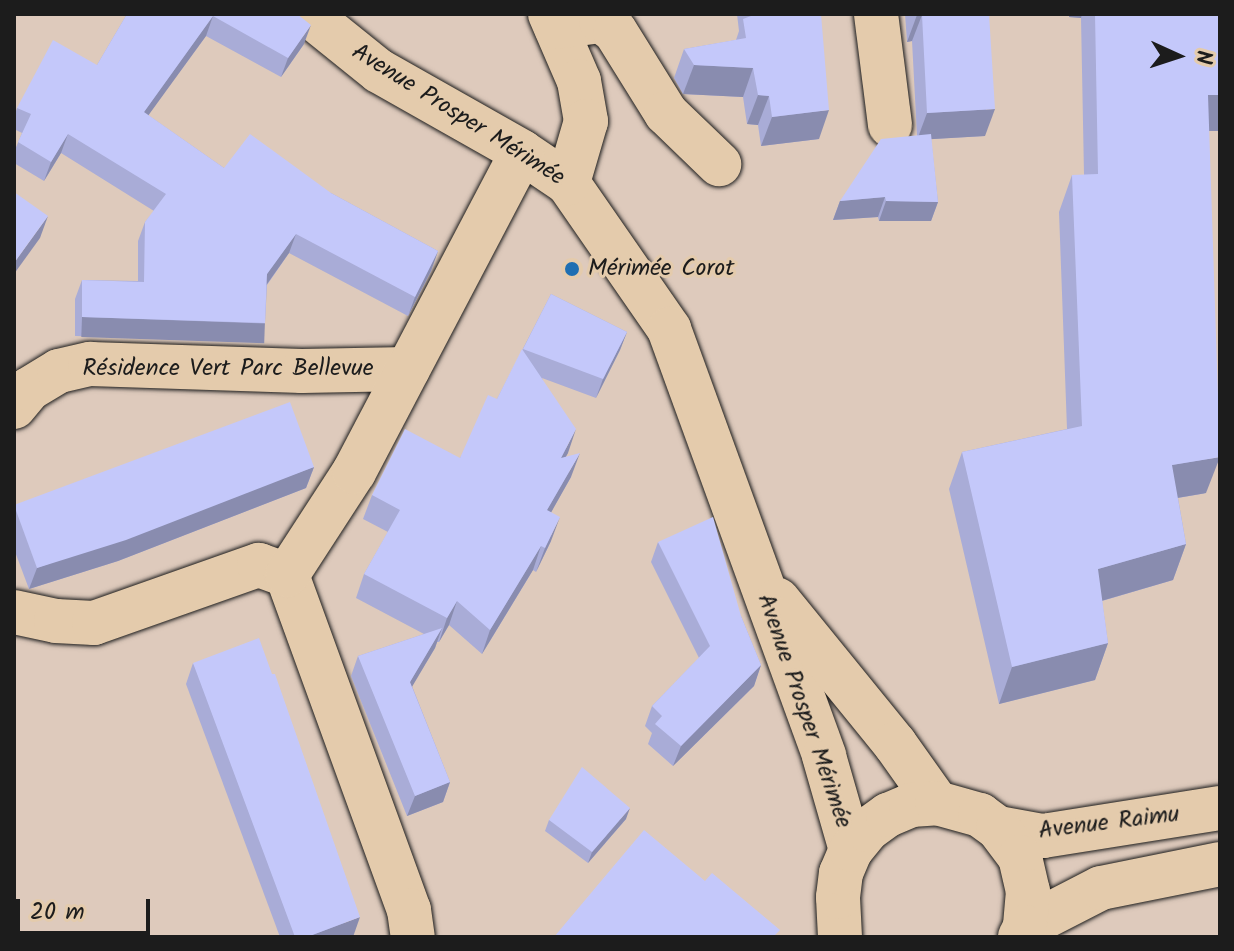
<!DOCTYPE html>
<meta charset="utf-8">
<style>
body{margin:0}
#map{position:relative;width:1234px;height:951px;overflow:hidden;background:#decabc;font-family:Kalam,sans-serif}
div>[style]{position:absolute}
.roads{filter:drop-shadow(0 0 2px #1c1c1c) drop-shadow(0 0 2px #1c1c1c)}
.minor>*{height:44px;margin:-22px;padding:0 22px;transform-origin:22px;border-radius:22px;background:#e4cbac}
.wall>*{inset:0;background:#a9acd7}
.shaded-wall>*{inset:0;background:#898caf;transform-origin:0 0}
.building>*{inset:0;background:#c4c8fa}
.dots>*{width:22px;height:22px;translate:-50% -50%;box-sizing:border-box;border:4px solid #e4cbac;border-radius:50%}
span{translate:-50% -50%;white-space:nowrap;text-align:center;line-height:1.15;-webkit-text-stroke:6px #e4cbac;paint-order:stroke}
.street-label{font-size:24px;color:#1c1c1c}
.poi-label{font-size:24px;color:#1c1c1c}
.left{translate:0 -50%;text-align:left}
.frame{position:absolute;inset:0;border:16px solid #1c1c1c;pointer-events:none}
.north{position:absolute;left:1138px;top:16px;width:80px;height:80px;-webkit-text-stroke:6px #e4cbac;paint-order:stroke;rotate:93deg;font-size:22px;font-weight:700;line-height:32px;text-align:center;color:#1c1c1c}
.north::after{content:'';display:block;margin:auto;width:28px;height:36px;background:#1c1c1c;clip-path:polygon(50% 0,100% 100%,50% 72%,0 100%)}
.scale{position:absolute;left:16px;top:899px;width:134px;height:36px;box-sizing:border-box;border:4px solid #1c1c1c;border-top:0;padding-left:10px;font-size:24px;line-height:28px;white-space:nowrap;color:#1c1c1c;-webkit-text-stroke:6px #e4cbac;paint-order:stroke}
</style>
<div id="map">
<div class="roads">
<div class="minor">
<i style="left:308px;top:14px;width:91px;rotate:38.8deg"></i>
<i style="left:379px;top:71px;width:164px;rotate:29.5deg"></i>
<i style="left:522px;top:152px;width:55px;rotate:34deg"></i>
<i style="left:568px;top:183px;width:178px;rotate:55.3deg"></i>
<i style="left:669px;top:329px;width:454px;rotate:70deg"></i>
<i style="left:824px;top:756px;width:98px;rotate:74deg"></i>
<i style="left:550px;top:14px;width:73px;rotate:66.6deg"></i>
<i style="left:579px;top:81px;width:41px;rotate:80.1deg"></i>
<i style="left:586px;top:121px;width:65px;rotate:106.2deg"></i>
<i style="left:876px;top:14px;width:112px;rotate:82.8deg"></i>
<i style="left:556px;top:27px;width:45px;rotate:-7.6deg"></i>
<i style="left:601px;top:21px;width:17px;rotate:36deg"></i>
<i style="left:615px;top:31px;width:97px;rotate:58.1deg"></i>
<i style="left:666px;top:113px;width:74px;rotate:43.9deg"></i>
<i style="left:14px;top:407px;width:23px;rotate:-50deg"></i>
<i style="left:29px;top:389px;width:35px;rotate:-31deg"></i>
<i style="left:59px;top:371px;width:32px;rotate:-13deg"></i>
<i style="left:90px;top:364px;width:212px;rotate:1.9deg"></i>
<i style="left:302px;top:371px;width:106px;rotate:-1.1deg"></i>
<i style="left:287px;top:575px;width:357px;rotate:70deg"></i>
<i style="left:409px;top:910px;width:27px;rotate:82deg"></i>
<i style="left:778px;top:600px;width:186px;rotate:50.9deg"></i>
<i style="left:895px;top:744px;width:72px;rotate:54.6deg"></i>
<i style="left:14px;top:612px;width:43px;rotate:12.1deg"></i>
<i style="left:56px;top:621px;width:38px;rotate:3deg"></i>
<i style="left:94px;top:623px;width:175px;rotate:-19.4deg"></i>
<i style="left:259px;top:565px;width:30px;rotate:20deg"></i>
<i style="left:287px;top:575px;width:123px;rotate:-57deg"></i>
<i style="left:354px;top:472px;width:361px;rotate:-62.3deg"></i>
<i style="left:998px;top:828px;width:46px;rotate:10.1deg"></i>
<i style="left:1043px;top:836px;width:179px;rotate:-9deg"></i>
<i style="left:1025px;top:927px;width:85px;rotate:-27.2deg"></i>
<i style="left:1101px;top:888px;width:121px;rotate:-11.4deg"></i>
<i style="left:840px;top:937px;width:40px;rotate:-92.9deg"></i>
<i style="left:838px;top:897px;width:24px;rotate:-83deg"></i>
<i style="left:841px;top:873px;width:25px;rotate:-67deg"></i>
<i style="left:851px;top:850px;width:26px;rotate:-51deg"></i>
<i style="left:867px;top:830px;width:26px;rotate:-36deg"></i>
<i style="left:888px;top:815px;width:25px;rotate:-23deg"></i>
<i style="left:911px;top:805px;width:26px;rotate:-4deg"></i>
<i style="left:937px;top:803px;width:45px;rotate:15.6deg"></i>
<i style="left:980px;top:815px;width:22px;rotate:36deg"></i>
<i style="left:998px;top:828px;width:36px;rotate:53deg"></i>
<i style="left:1020px;top:857px;width:35px;rotate:77deg"></i>
<i style="left:1028px;top:891px;width:36px;rotate:95deg"></i>
<i style="left:1025px;top:927px;width:11px;rotate:117deg"></i>
</div>
</div>
<div class="wall">
<i style="clip-path:polygon(127px 14px,297px 14px,304px 44px,281px 77px,206px 36px,148px 115px,224px 168px,331px 193px,438px 251px,431px 271px,408px 316px,289px 253px,267px 285px,265px 323px,258px 342px,75px 336px,75px 299px,82px 280px,138px 281px,138px 241px,145px 222px,154px 211px,61px 153px,44px 181px,14px 163px,14px 152px,22px 133px,14px 129px,14px 117px,17px 108px,97px 65px)"></i>
<i style="clip-path:polygon(737px 14px,821px 14px,819px 139px,761px 146px,758px 125px,747px 124px,743px 97px,683px 94px,674px 78px,684px 49px,736px 40px,739px 31px)"></i>
<i style="clip-path:polygon(905px 14px,990px 14px,989px 14px,985px 136px,931px 139px,938px 202px,931px 221px,879px 221px,878px 217px,833px 220px,840px 201px,917px 136px,912px 41px,907px 42px)"></i>
<i style="clip-path:polygon(1069px 14px,1220px 14px,1220px 131px,1209px 131px,1206px 493px,1178px 498px,1186px 544px,1173px 580px,1102px 601px,1108px 643px,1095px 680px,999px 704px,949px 489px,962px 452px,1067px 429px,1059px 212px,1072px 175px,1084px 175px,1081px 18px,1069px 17px)"></i>
<i style="clip-path:polygon(551px 294px,627px 332px,620px 350px,596px 398px,542px 378px,568px 453px,565px 457px,571px 477px,551px 512px,551px 541px,536px 572px,533px 570px,482px 654px,449px 625px,439px 642px,437px 642px,435px 648px,412px 686px,450px 782px,443px 802px,407px 816px,351px 676px,358px 656px,424px 634px,356px 598px,364px 574px,388px 532px,363px 519px,372px 495px,460px 458px,497px 399px)"></i>
<i style="clip-path:polygon(314px 467px,306px 488px,118px 561px,29px 589px,14px 549px,14px 505px)"></i>
<i style="clip-path:polygon(658px 542px,741px 616px,761px 665px,754px 686px,673px 766px,648px 744px,652px 733px,645px 726px,652px 706px,699px 658px,651px 562px)"></i>
<i style="clip-path:polygon(193px 663px,353px 937px,280px 937px,186px 684px)"></i>
<i style="clip-path:polygon(626px 819px,588px 863px,545px 831px,549px 820px)"></i>
</div>
<div class="shaded-wall">
<i style="clip-path:polygon(1070px 14px,1082px 14px,1081px 18px,1069px 17px)"></i>
<i style="clip-path:polygon(917px 15px,922px 15px,912px 41px,907px 42px)"></i>
<i style="clip-path:polygon(213px 16px,206px 36px,137px 131px,144px 112px)"></i>
<i style="clip-path:polygon(311px 25px,304px 44px,281px 77px,288px 58px)"></i>
<i style="clip-path:polygon(694px 65px,753px 68px,743px 97px,683px 94px)"></i>
<i style="clip-path:polygon(758px 95px,769px 96px,758px 125px,747px 124px)"></i>
<i style="clip-path:polygon(1208px 95px,1220px 95px,1220px 131px,1195px 131px)"></i>
<i style="clip-path:polygon(995px 109px,985px 136px,917px 140px,927px 113px)"></i>
<i style="clip-path:polygon(829px 110px,819px 139px,761px 146px,772px 117px)"></i>
<i style="clip-path:polygon(68px 134px,61px 153px,44px 181px,51px 162px)"></i>
<i style="clip-path:polygon(885px 197px,878px 217px,833px 220px,840px 201px)"></i>
<i style="clip-path:polygon(886px 201px,938px 202px,931px 221px,879px 221px)"></i>
<i style="clip-path:polygon(48px 216px,40px 238px,14px 274px,14px 263px)"></i>
<i style="clip-path:polygon(296px 234px,289px 253px,260px 294px,267px 274px)"></i>
<i style="clip-path:polygon(438px 251px,431px 271px,408px 316px,415px 297px)"></i>
<i style="left:82px;top:317px;width:183px;height:20px;rotate:2deg"></i>
<i style="clip-path:polygon(627px 332px,620px 350px,596px 398px,603px 379px)"></i>
<i style="clip-path:polygon(576px 429px,568px 453px,552px 482px,561px 458px)"></i>
<i style="clip-path:polygon(580px 453px,571px 477px,539px 534px,547px 510px)"></i>
<i style="clip-path:polygon(1220px 457px,1206px 493px,1159px 501px,1172px 465px)"></i>
<i style="clip-path:polygon(314px 467px,306px 488px,118px 561px,29px 589px,37px 568px)"></i>
<i style="clip-path:polygon(560px 517px,551px 541px,536px 572px,545px 548px)"></i>
<i style="clip-path:polygon(1186px 544px,1173px 580px,1084px 606px,1098px 569px)"></i>
<i style="clip-path:polygon(541px 546px,533px 570px,482px 654px,490px 630px)"></i>
<i style="clip-path:polygon(457px 601px,449px 625px,439px 642px,447px 618px)"></i>
<i style="clip-path:polygon(442px 628px,435px 648px,403px 702px,410px 682px)"></i>
<i style="clip-path:polygon(1108px 643px,1095px 680px,999px 704px,1012px 667px)"></i>
<i style="clip-path:polygon(761px 665px,754px 686px,673px 766px,681px 746px)"></i>
<i style="clip-path:polygon(450px 782px,443px 802px,407px 816px,415px 796px)"></i>
<i style="clip-path:polygon(630px 808px,626px 819px,588px 863px,592px 852px)"></i>
<i style="clip-path:polygon(360px 917px,353px 937px,307px 937px)"></i>
</div>
<div class="building">
<i style="clip-path:polygon(127px 14px,297px 14px,311px 25px,288px 58px,213px 16px,144px 112px,224px 168px,250px 134px,331px 193px,438px 251px,415px 297px,296px 234px,267px 274px,265px 323px,82px 317px,82px 280px,144px 282px,145px 222px,166px 194px,68px 134px,51px 162px,18px 142px,31px 114px,17px 108px,53px 40px,97px 65px)"></i>
<i style="clip-path:polygon(750px 14px,821px 14px,829px 110px,772px 117px,769px 96px,758px 95px,753px 68px,694px 65px,684px 49px,746px 38px,743px 19px,751px 16px)"></i>
<i style="clip-path:polygon(917px 14px,989px 14px,995px 109px,927px 113px,922px 15px,917px 15px)"></i>
<i style="clip-path:polygon(1095px 14px,1220px 14px,1220px 95px,1208px 95px,1220px 457px,1172px 465px,1186px 544px,1098px 569px,1108px 643px,1012px 667px,962px 452px,1082px 426px,1072px 175px,1098px 174px)"></i>
<i style="clip-path:polygon(931px 134px,938px 202px,886px 201px,885px 197px,840px 201px,881px 139px)"></i>
<i style="clip-path:polygon(14px 192px,48px 216px,14px 263px)"></i>
<i style="clip-path:polygon(551px 294px,627px 332px,603px 379px,523px 349px)"></i>
<i style="clip-path:polygon(522px 349px,576px 429px,561px 458px,580px 453px,547px 510px,560px 517px,545px 548px,541px 546px,490px 630px,457px 601px,447px 618px,364px 574px,400px 510px,372px 495px,405px 429px,460px 458px,488px 395px,497px 399px)"></i>
<i style="clip-path:polygon(290px 402px,314px 467px,126px 540px,37px 568px,14px 505px)"></i>
<i style="clip-path:polygon(713px 517px,741px 616px,761px 665px,681px 746px,655px 724px,662px 716px,652px 706px,710px 646px,658px 542px)"></i>
<i style="clip-path:polygon(442px 628px,410px 682px,450px 782px,415px 796px,358px 656px)"></i>
<i style="clip-path:polygon(259px 638px,272px 674px,275px 674px,360px 917px,307px 937px,295px 937px,193px 663px)"></i>
<i style="clip-path:polygon(582px 767px,630px 808px,592px 852px,549px 820px)"></i>
<i style="clip-path:polygon(644px 830px,705px 881px,712px 873px,780px 930px,773px 937px,554px 937px)"></i>
</div>
<div class="dots">
<i style="left:572px;top:269px;background:#1f6fb2"></i>
</div>
<div class="street-label">
<span style="left:458px;top:115px;rotate:32deg">Avenue Prosper Mérimée</span>
<span style="left:228px;top:369px">Résidence Vert Parc Bellevue</span>
<span style="left:804px;top:711px;rotate:71deg">Avenue Prosper Mérimée</span>
<span style="left:1109px;top:823px;rotate:-7deg">Avenue Raimu</span>
</div>
<div class="poi-label">
<span class="left" style="left:588px;top:269px">Mérimée Corot</span>
</div>
<div class="frame"></div>
<div class="north">N</div>
<div class="scale">20 m</div>
</div>
